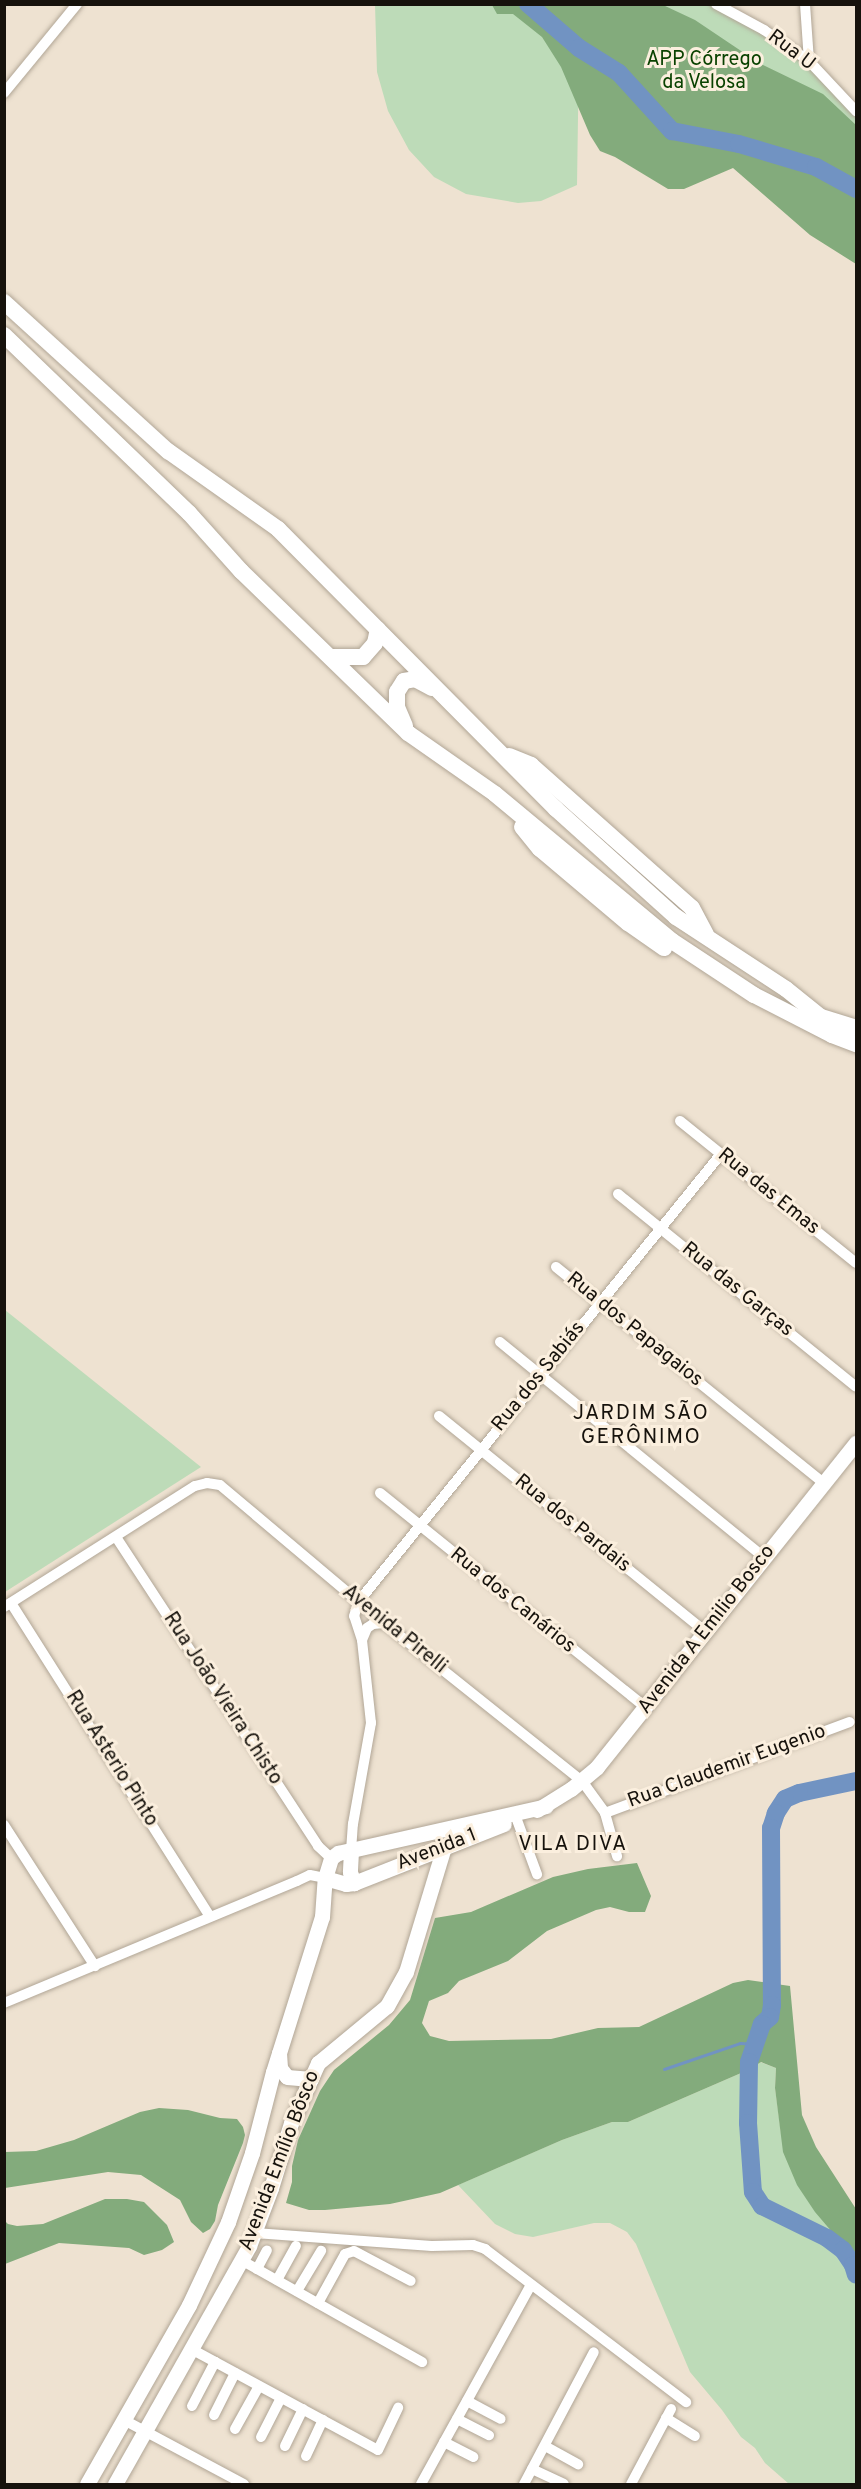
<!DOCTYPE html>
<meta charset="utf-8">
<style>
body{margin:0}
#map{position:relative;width:861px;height:2489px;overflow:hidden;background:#eee2d1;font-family:Overpass,sans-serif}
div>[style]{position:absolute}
.green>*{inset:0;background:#bddbb8}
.forest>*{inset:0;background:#83ab7c}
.stream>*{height:3px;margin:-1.5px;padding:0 1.5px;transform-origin:1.5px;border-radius:1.5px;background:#7193c2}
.river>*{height:18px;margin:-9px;padding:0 9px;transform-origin:9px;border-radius:9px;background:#7193c2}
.roads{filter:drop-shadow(0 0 2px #b1a696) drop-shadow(0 0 2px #b1a696)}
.minor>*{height:10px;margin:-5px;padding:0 5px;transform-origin:5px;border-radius:5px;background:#fff}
.secondary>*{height:15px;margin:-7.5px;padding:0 7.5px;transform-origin:7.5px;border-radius:7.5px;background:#fff}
.primary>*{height:16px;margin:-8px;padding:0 8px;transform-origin:8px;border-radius:8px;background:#fff}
span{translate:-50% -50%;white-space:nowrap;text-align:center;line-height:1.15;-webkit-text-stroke:6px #fbefde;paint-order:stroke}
.street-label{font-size:20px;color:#16120c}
.park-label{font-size:20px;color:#094200}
.neighbourhood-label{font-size:21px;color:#16120c;letter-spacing:1.5px}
.frame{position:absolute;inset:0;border:6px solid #16120c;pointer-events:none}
</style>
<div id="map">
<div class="green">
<i style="clip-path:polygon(375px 5px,710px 5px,763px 34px,813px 69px,856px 114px,856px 189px,579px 49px,577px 185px,541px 201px,518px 203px,466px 194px,434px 177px,409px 150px,388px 111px,377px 72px)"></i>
<i style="clip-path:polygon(5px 1310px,201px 1467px,5px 1592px,4px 1592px)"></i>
<i style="clip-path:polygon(760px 2062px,776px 2068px,775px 2088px,781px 2133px,826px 2223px,836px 2239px,856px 2260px,856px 2484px,789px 2484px,765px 2463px,755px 2448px,741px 2437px,722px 2410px,690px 2372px,636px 2244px,627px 2232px,610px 2223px,594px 2223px,533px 2237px,515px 2234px,495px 2224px,458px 2185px,562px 2140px,612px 2122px,628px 2122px,748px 2070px)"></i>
</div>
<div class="forest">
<i style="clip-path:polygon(492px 5px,663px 5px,695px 20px,759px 63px,823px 94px,856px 125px,856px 264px,810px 235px,733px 168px,684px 189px,668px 189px,615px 157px,600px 151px,590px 135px,561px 67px,542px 37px,513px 14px,497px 14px)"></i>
<i style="clip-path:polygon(637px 1863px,651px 1896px,645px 1912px,629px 1912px,610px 1907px,596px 1910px,547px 1931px,508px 1961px,459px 1981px,448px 1993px,429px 2001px,422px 2023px,430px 2036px,449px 2041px,551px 2039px,598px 2028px,639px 2027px,733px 1983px,748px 1980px,790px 1986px,802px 2115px,816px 2147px,856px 2209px,856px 2260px,815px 2212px,797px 2185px,783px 2152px,775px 2088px,776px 2068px,761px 2062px,748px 2070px,628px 2122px,612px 2122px,562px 2140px,440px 2193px,390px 2204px,325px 2210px,309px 2210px,286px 2203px,292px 2182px,292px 2166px,298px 2140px,320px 2091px,334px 2070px,389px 2025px,410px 2000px,435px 1918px,471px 1912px,553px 1877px,588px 1869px)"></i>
<i style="clip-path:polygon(159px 2108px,188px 2110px,220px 2118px,237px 2119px,243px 2127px,245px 2135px,243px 2143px,218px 2205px,215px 2221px,210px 2229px,203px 2233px,191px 2222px,180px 2200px,141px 2175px,108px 2172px,5px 2188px,5px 2152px,36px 2151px,74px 2140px,140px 2112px)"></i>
<i style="clip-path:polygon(105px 2199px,127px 2199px,144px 2202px,167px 2225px,174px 2242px,162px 2250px,144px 2255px,129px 2248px,59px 2243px,5px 2264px,5px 2221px,8px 2224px,17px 2226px,43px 2224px)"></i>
</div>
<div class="stream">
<i style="left:664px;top:2069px;width:80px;rotate:-18.9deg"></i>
<i style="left:740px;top:2043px;width:15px;rotate:4deg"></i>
</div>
<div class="river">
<i style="left:528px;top:4px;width:67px;rotate:40.8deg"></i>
<i style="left:579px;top:48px;width:47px;rotate:32deg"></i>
<i style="left:619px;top:73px;width:79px;rotate:47.6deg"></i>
<i style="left:672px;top:131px;width:68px;rotate:11deg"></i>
<i style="left:739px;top:144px;width:80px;rotate:16.6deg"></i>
<i style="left:816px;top:167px;width:46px;rotate:28.8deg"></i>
<i style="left:856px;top:1781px;width:58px;rotate:168.1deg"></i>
<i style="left:799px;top:1793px;width:15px;rotate:157deg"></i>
<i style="left:785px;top:1799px;width:17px;rotate:123deg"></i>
<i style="left:776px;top:1813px;width:16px;rotate:108deg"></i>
<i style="left:771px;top:1828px;width:177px;rotate:89.7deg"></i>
<i style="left:772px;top:2005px;width:12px;rotate:99deg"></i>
<i style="left:770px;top:2017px;width:11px;rotate:139deg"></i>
<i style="left:762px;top:2024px;width:40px;rotate:108.9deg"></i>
<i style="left:749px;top:2062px;width:61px;rotate:90.9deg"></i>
<i style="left:748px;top:2123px;width:69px;rotate:85.9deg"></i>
<i style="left:753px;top:2192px;width:17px;rotate:57deg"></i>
<i style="left:762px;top:2206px;width:72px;rotate:26.2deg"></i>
<i style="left:827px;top:2238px;width:20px;rotate:37deg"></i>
<i style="left:843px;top:2250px;width:18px;rotate:56deg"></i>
<i style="left:853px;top:2265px;width:10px;rotate:73deg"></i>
</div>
<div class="roads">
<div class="minor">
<i style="left:716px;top:4px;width:55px;rotate:28.4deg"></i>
<i style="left:764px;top:30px;width:55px;rotate:34.6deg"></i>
<i style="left:809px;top:61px;width:69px;rotate:46.8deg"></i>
<i style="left:805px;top:4px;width:57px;rotate:86deg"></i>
<i style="left:4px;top:93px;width:115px;rotate:-50.6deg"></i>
<i style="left:680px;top:1121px;width:226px;rotate:38.9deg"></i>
<i style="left:618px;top:1194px;width:306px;rotate:39deg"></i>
<i style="left:556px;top:1267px;width:344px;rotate:38.9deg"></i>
<i style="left:500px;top:1342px;width:340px;rotate:39.2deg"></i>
<i style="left:439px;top:1416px;width:343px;rotate:39deg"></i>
<i style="left:380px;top:1493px;width:342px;rotate:38.9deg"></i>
<i style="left:116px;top:1537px;width:369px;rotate:56.8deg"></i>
<i style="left:318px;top:1846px;width:18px;rotate:43deg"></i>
<i style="left:11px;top:1603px;width:371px;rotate:57.6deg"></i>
<i style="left:4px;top:1607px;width:226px;rotate:-32.4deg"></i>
<i style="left:195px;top:1486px;width:12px;rotate:-14deg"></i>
<i style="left:207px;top:1483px;width:13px;rotate:9deg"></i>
<i style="left:220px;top:1485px;width:214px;rotate:40.1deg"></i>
<i style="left:384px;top:1623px;width:253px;rotate:38.6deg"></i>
<i style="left:582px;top:1781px;width:39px;rotate:54deg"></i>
<i style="left:605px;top:1813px;width:45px;rotate:74.4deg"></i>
<i style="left:362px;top:1640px;width:13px;rotate:-67deg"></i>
<i style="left:367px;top:1628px;width:7px;rotate:-34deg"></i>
<i style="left:373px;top:1624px;width:11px;rotate:-5deg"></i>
<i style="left:605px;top:1813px;width:261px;rotate:-20.4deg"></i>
<i style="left:517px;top:1820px;width:58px;rotate:69.7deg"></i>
<i style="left:4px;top:1825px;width:168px;rotate:57.2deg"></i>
<i style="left:351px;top:1851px;width:27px;rotate:-86deg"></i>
<i style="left:353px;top:1824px;width:103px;rotate:-79.9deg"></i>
<i style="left:371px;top:1723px;width:83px;rotate:-96.2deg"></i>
<i style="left:362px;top:1640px;width:25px;rotate:-108deg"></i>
<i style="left:354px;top:1616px;width:16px;rotate:-72deg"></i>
<i style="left:359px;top:1601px;width:575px;rotate:-51deg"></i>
<i style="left:4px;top:2003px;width:317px;rotate:-22.6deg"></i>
<i style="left:297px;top:1881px;width:14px;rotate:-25deg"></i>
<i style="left:310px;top:1875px;width:15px;rotate:11deg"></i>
<i style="left:255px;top:2233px;width:177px;rotate:4.2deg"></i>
<i style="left:432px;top:2246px;width:41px;rotate:-1.4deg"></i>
<i style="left:473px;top:2245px;width:13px;rotate:18deg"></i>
<i style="left:485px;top:2249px;width:253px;rotate:37.3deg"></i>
<i style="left:241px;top:2260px;width:208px;rotate:29.4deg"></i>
<i style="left:257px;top:2269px;width:21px;rotate:-62deg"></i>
<i style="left:277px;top:2280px;width:39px;rotate:-61deg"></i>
<i style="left:297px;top:2291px;width:47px;rotate:-59deg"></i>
<i style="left:318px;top:2303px;width:56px;rotate:-61.1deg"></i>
<i style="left:345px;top:2254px;width:9px;rotate:-18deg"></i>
<i style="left:354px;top:2251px;width:64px;rotate:27.8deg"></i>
<i style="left:193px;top:2350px;width:210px;rotate:28.4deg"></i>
<i style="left:378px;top:2450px;width:47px;rotate:-64.5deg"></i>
<i style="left:467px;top:2401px;width:38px;rotate:28deg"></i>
<i style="left:192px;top:2406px;width:50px;rotate:-62.4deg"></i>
<i style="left:214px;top:2415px;width:47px;rotate:-63.4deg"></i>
<i style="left:666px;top:2418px;width:34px;rotate:32deg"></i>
<i style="left:457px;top:2419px;width:36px;rotate:27deg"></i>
<i style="left:124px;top:2420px;width:136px;rotate:28.1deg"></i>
<i style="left:235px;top:2429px;width:49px;rotate:-60.8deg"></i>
<i style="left:261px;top:2437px;width:44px;rotate:-62.9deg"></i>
<i style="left:444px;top:2442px;width:33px;rotate:27deg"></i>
<i style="left:285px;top:2446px;width:41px;rotate:-64.1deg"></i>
<i style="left:545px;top:2446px;width:38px;rotate:29deg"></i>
<i style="left:306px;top:2456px;width:40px;rotate:-65deg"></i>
<i style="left:532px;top:2469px;width:35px;rotate:25deg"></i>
<i style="left:421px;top:2484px;width:227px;rotate:-61.1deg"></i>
<i style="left:524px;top:2484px;width:149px;rotate:-62.1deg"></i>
<i style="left:631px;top:2484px;width:85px;rotate:-61.9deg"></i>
</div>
<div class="secondary">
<i style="left:537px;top:1810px;width:40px;rotate:-32deg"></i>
<i style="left:571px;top:1789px;width:34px;rotate:-40deg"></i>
<i style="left:597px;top:1767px;width:415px;rotate:-51.4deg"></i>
<i style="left:351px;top:1851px;width:21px;rotate:93deg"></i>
<i style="left:350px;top:1872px;width:12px;rotate:70deg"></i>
<i style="left:325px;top:1878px;width:22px;rotate:16deg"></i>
<i style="left:346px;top:1884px;width:8px;rotate:-7deg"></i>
<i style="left:354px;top:1883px;width:161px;rotate:-21.5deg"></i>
<i style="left:279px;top:2053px;width:15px;rotate:86deg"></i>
<i style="left:280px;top:2068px;width:11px;rotate:52deg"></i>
<i style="left:287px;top:2077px;width:24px;rotate:5deg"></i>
<i style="left:87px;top:2484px;width:206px;rotate:-60.3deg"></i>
<i style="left:189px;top:2305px;width:92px;rotate:-64.8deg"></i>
<i style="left:228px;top:2222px;width:73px;rotate:-70.8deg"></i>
<i style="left:252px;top:2153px;width:84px;rotate:-75.5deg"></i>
<i style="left:273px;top:2072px;width:163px;rotate:-72.5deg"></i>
<i style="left:322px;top:1917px;width:39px;rotate:-86deg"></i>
<i style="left:325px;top:1878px;width:21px;rotate:-73deg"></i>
<i style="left:331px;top:1858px;width:9px;rotate:-36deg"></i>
<i style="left:338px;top:1853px;width:213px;rotate:-12.7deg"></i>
<i style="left:115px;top:2484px;width:273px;rotate:-60.6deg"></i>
<i style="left:249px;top:2246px;width:62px;rotate:-69.2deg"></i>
<i style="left:271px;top:2188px;width:68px;rotate:-72.9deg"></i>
<i style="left:291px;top:2123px;width:66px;rotate:-65.8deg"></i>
<i style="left:318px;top:2063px;width:89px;rotate:-39.6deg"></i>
<i style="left:387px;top:2006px;width:39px;rotate:-61deg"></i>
<i style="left:406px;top:1972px;width:131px;rotate:-73.1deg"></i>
</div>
<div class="primary">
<i style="left:4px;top:302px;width:222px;rotate:42.3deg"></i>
<i style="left:168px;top:451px;width:135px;rotate:35.3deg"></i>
<i style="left:278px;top:529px;width:395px;rotate:45.2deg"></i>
<i style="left:556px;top:809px;width:161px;rotate:42deg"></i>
<i style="left:676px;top:917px;width:131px;rotate:33.2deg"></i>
<i style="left:786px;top:989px;width:45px;rotate:38.7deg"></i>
<i style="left:821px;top:1017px;width:37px;rotate:17deg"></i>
<i style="left:4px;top:335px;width:257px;rotate:43.9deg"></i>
<i style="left:189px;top:513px;width:78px;rotate:48.1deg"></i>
<i style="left:241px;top:571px;width:233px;rotate:44.1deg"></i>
<i style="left:408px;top:733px;width:106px;rotate:35deg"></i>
<i style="left:495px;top:794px;width:230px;rotate:39.7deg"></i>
<i style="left:672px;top:941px;width:98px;rotate:33.4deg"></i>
<i style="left:754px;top:995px;width:88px;rotate:27.1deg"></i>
<i style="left:832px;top:1035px;width:26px;rotate:21deg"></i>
<i style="left:332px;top:657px;width:31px"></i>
<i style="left:363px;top:657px;width:18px;rotate:-49deg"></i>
<i style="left:375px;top:643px;width:14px;rotate:-78deg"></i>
<i style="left:405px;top:726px;width:21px;rotate:-113deg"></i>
<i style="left:397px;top:707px;width:15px;rotate:-90deg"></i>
<i style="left:397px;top:692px;width:13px;rotate:-58deg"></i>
<i style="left:404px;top:681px;width:11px;rotate:-10deg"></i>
<i style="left:415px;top:679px;width:19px;rotate:28deg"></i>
<i style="left:509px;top:756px;width:24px;rotate:22deg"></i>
<i style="left:531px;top:765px;width:215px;rotate:41.6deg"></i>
<i style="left:692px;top:908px;width:30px;rotate:62deg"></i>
<i style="left:522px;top:827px;width:28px;rotate:51deg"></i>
<i style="left:540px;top:849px;width:115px;rotate:40.1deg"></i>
<i style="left:628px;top:923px;width:44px;rotate:34.8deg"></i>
</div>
</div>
<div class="street-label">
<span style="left:791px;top:51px;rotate:37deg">Rua U</span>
<span style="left:768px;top:1192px;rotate:39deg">Rua das Emas</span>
<span style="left:737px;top:1290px;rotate:39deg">Rua das Garças</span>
<span style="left:634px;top:1330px;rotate:39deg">Rua dos Papagaios</span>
<span style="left:539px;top:1377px;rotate:-51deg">Rua dos Sabiás</span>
<span style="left:572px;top:1524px;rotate:39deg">Rua dos Pardais</span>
<span style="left:512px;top:1601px;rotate:39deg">Rua dos Canários</span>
<span style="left:394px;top:1630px;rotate:39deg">Avenida Pirelli</span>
<span style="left:707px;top:1630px;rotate:-52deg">Avenida A Emilio Bosco</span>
<span style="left:222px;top:1699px;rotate:57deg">Rua João Vieira Chisto</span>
<span style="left:111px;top:1759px;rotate:58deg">Rua Asterio Pinto</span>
<span style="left:727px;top:1767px;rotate:-20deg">Rua Claudemir Eugenio</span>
<span style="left:437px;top:1850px;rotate:-21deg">Avenida 1</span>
<span style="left:280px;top:2161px;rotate:-69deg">Avenida Emílio Bôsco</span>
</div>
<div class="park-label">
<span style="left:704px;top:72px">APP Córrego<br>da Velosa</span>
</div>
<div class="neighbourhood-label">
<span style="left:641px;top:1426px">JARDIM SÃO<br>GERÔNIMO</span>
<span style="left:573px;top:1845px">VILA DIVA</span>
</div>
<div class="frame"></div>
</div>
